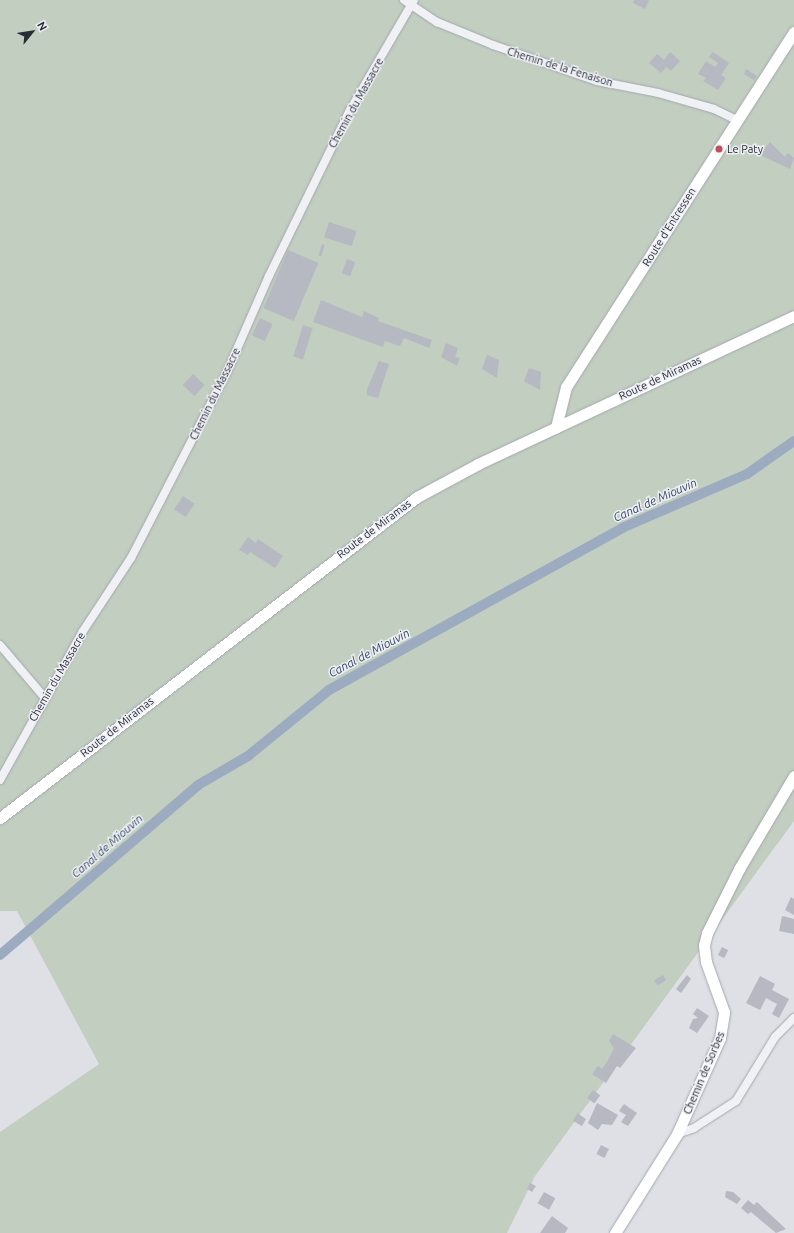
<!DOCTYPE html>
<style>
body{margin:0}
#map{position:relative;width:794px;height:1233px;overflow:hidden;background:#dee0e5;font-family:Ubuntu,sans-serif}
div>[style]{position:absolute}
.green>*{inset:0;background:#c2cec0}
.canal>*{height:10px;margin:-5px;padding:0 5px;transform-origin:5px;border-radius:5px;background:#9dabc1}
.building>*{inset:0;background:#b6b9c1;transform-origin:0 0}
.roads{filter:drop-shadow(0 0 1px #a4a7ae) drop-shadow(0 0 1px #a4a7ae)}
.street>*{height:8px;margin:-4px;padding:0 4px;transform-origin:4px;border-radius:4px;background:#f0f1f4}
.secondary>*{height:11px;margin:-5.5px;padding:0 5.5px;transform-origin:5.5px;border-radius:5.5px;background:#fff}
.dots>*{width:11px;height:11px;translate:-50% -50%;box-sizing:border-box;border:2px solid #edeff3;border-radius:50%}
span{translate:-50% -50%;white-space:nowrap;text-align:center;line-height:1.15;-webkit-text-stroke:3px #edeff3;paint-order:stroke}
.street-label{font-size:11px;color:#292d3a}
.poi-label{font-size:11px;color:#292d3a}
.left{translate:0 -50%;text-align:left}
.water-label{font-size:12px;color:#384969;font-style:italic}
.north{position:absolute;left:12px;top:12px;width:40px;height:40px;-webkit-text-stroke:3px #edeff3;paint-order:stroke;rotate:60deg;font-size:11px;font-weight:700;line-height:16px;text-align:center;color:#292d3a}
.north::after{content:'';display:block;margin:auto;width:14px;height:18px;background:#292d3a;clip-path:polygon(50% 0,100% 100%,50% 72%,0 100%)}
</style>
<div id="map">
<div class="green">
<i style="clip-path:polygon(0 0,794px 0,794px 821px,535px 1176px,507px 1233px,0 1233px,0 1132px,99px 1064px,17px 911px,0 911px)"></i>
</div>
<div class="canal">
<i style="left:0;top:955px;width:261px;rotate:-40.6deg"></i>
<i style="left:198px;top:785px;width:58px;rotate:-30.1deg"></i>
<i style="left:248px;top:756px;width:104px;rotate:-39.2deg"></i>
<i style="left:329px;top:690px;width:335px;rotate:-28.9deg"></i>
<i style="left:622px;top:528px;width:136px;rotate:-23.4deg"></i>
<i style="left:747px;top:474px;width:57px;rotate:-35.1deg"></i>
</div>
<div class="building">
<i style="clip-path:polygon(634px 0,649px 0,645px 9px,633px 3px)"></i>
<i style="clip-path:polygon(670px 52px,680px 61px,671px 71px,666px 67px,661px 73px,649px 63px,657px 54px,664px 60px)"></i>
<i style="clip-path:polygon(713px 52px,729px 63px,721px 75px,726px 78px,718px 90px,703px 81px,706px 78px,698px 74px,706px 61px,715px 67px,718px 63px,709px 57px)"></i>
<i style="clip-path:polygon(746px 69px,757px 76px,754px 80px,744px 74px)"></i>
<i style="clip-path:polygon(770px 142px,785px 157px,788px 153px,794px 158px,790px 169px,760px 155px)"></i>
<i style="left:329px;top:222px;width:29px;height:16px;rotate:18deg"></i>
<i style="left:322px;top:244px;width:3px;height:12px;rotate:18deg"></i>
<i style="left:288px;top:250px;width:33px;height:63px;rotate:23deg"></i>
<i style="left:347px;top:259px;width:9px;height:15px;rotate:21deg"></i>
<i style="clip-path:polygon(321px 300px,362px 317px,364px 311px,379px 318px,378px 321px,432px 340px,429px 348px,404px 338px,400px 346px,385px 341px,383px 347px,313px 322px)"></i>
<i style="left:260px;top:318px;width:14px;height:19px;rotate:25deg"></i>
<i style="left:303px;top:325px;width:10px;height:33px;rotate:17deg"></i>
<i style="clip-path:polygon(446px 343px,458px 348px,455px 357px,460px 358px,457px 366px,441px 357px)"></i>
<i style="clip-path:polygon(487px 355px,499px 360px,497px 378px,482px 369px)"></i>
<i style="clip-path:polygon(379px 361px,389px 364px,378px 398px,367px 395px,367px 389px)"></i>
<i style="clip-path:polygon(529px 368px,541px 372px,540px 390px,524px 381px)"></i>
<i style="left:193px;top:374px;width:16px;height:15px;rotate:43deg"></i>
<i style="left:183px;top:496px;width:14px;height:16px;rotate:34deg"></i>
<i style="clip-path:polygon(248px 537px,256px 543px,258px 539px,283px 556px,275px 568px,250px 552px,248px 555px,239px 550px)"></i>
<i style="clip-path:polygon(791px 897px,794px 899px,794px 915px,785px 910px)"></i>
<i style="clip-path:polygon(782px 916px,794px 919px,794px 934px,779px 931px)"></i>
<i style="left:722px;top:947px;width:7px;height:9px;rotate:27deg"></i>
<i style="left:663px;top:975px;width:6px;height:10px;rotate:59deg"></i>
<i style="clip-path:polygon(687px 975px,691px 979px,681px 993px,676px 989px)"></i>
<i style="clip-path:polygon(760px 976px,775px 984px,772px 990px,789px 999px,779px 1018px,772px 1014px,777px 1004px,766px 998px,760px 1010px,746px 1003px)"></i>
<i style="clip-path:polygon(697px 1008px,709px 1016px,697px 1033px,689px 1028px,693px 1019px,698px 1018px,693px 1014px)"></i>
<i style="clip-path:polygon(613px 1034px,636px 1048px,620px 1068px,617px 1066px,606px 1083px,592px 1074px,598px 1066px,602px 1069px,608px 1060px,614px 1048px,609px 1041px)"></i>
<i style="left:593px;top:1090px;width:9px;height:10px;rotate:36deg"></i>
<i style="clip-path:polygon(597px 1103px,618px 1115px,612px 1125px,602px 1124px,598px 1130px,588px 1123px)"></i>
<i style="clip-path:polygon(624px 1104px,637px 1113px,628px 1126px,621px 1122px,626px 1115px,619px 1111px)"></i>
<i style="clip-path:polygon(577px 1113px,586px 1119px,582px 1126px,573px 1121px)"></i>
<i style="left:601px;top:1145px;width:9px;height:10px;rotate:27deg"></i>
<i style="clip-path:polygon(530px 1183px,536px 1186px,532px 1192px,527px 1189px)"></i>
<i style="clip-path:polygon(726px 1191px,733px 1192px,741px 1199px,737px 1204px,725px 1197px)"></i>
<i style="left:544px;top:1192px;width:13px;height:13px;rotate:29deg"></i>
<i style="clip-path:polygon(748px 1200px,754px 1205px,757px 1202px,786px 1229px,776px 1233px,751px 1212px,748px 1214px,741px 1208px)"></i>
<i style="clip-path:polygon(552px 1216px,568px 1228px,565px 1233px,540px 1233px)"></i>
</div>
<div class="roads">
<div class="street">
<i style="left:404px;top:0;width:40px;rotate:34deg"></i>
<i style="left:437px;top:22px;width:61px;rotate:22.3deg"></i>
<i style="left:493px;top:45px;width:110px;rotate:19.1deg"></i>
<i style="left:597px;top:81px;width:62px;rotate:11.1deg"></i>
<i style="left:658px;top:93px;width:58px;rotate:15.9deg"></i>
<i style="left:714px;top:109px;width:25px;rotate:26deg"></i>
<i style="left:0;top:645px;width:70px;rotate:49.7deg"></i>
<i style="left:0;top:780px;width:171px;rotate:-60.9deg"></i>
<i style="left:83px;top:631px;width:87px;rotate:-56.7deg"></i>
<i style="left:131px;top:558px;width:209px;rotate:-62.7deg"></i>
<i style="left:227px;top:372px;width:105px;rotate:-66.4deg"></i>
<i style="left:269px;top:276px;width:185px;rotate:-64deg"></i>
<i style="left:350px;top:110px;width:127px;rotate:-59.8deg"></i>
<i style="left:677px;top:1134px;width:18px;rotate:-19deg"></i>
<i style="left:694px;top:1128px;width:50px;rotate:-32.7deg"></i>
<i style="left:736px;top:1101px;width:75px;rotate:-58.6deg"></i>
<i style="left:775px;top:1037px;width:27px;rotate:-45deg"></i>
</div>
<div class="secondary">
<i style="left:556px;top:427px;width:41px;rotate:-76deg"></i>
<i style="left:566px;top:387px;width:422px;rotate:-57.3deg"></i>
<i style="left:0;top:818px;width:526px;rotate:-37.59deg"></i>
<i style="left:417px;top:497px;width:69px;rotate:-28.4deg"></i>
<i style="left:478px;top:464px;width:349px;rotate:-25.1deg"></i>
<i style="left:615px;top:1233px;width:117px;rotate:-57.9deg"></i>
<i style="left:677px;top:1134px;width:105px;rotate:-65.9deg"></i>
<i style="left:720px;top:1038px;width:26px;rotate:-81deg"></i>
<i style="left:724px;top:1012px;width:53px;rotate:-109.8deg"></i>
<i style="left:706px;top:962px;width:17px;rotate:-97deg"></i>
<i style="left:704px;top:945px;width:12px;rotate:-76deg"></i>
<i style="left:707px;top:933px;width:72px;rotate:-63.4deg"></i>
<i style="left:739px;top:869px;width:108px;rotate:-59.4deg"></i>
</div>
</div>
<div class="dots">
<i style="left:719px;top:149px;background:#bc5156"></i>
</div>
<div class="street-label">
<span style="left:560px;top:67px;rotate:17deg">Chemin de la Fenaison</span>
<span style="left:356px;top:103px;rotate:-61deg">Chemin du Massacre</span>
<span style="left:669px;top:227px;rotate:-58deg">Route d'Entressen</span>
<span style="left:660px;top:378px;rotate:-25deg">Route de Miramas</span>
<span style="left:215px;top:394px;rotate:-64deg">Chemin du Massacre</span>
<span style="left:374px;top:529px;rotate:-37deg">Route de Miramas</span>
<span style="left:57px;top:677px;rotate:-60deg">Chemin du Massacre</span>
<span style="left:117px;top:727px;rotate:-38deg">Route de Miramas</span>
<span style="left:704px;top:1073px;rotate:-67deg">Chemin de Sorbes</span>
</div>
<div class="poi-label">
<span class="left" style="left:727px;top:149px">Le Paty</span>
</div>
<div class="water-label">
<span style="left:655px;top:500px;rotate:-24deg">Canal de Miouvin</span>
<span style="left:369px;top:653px;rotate:-28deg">Canal de Miouvin</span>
<span style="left:107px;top:846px;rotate:-41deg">Canal de Miouvin</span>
</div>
<div class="north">N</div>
</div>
